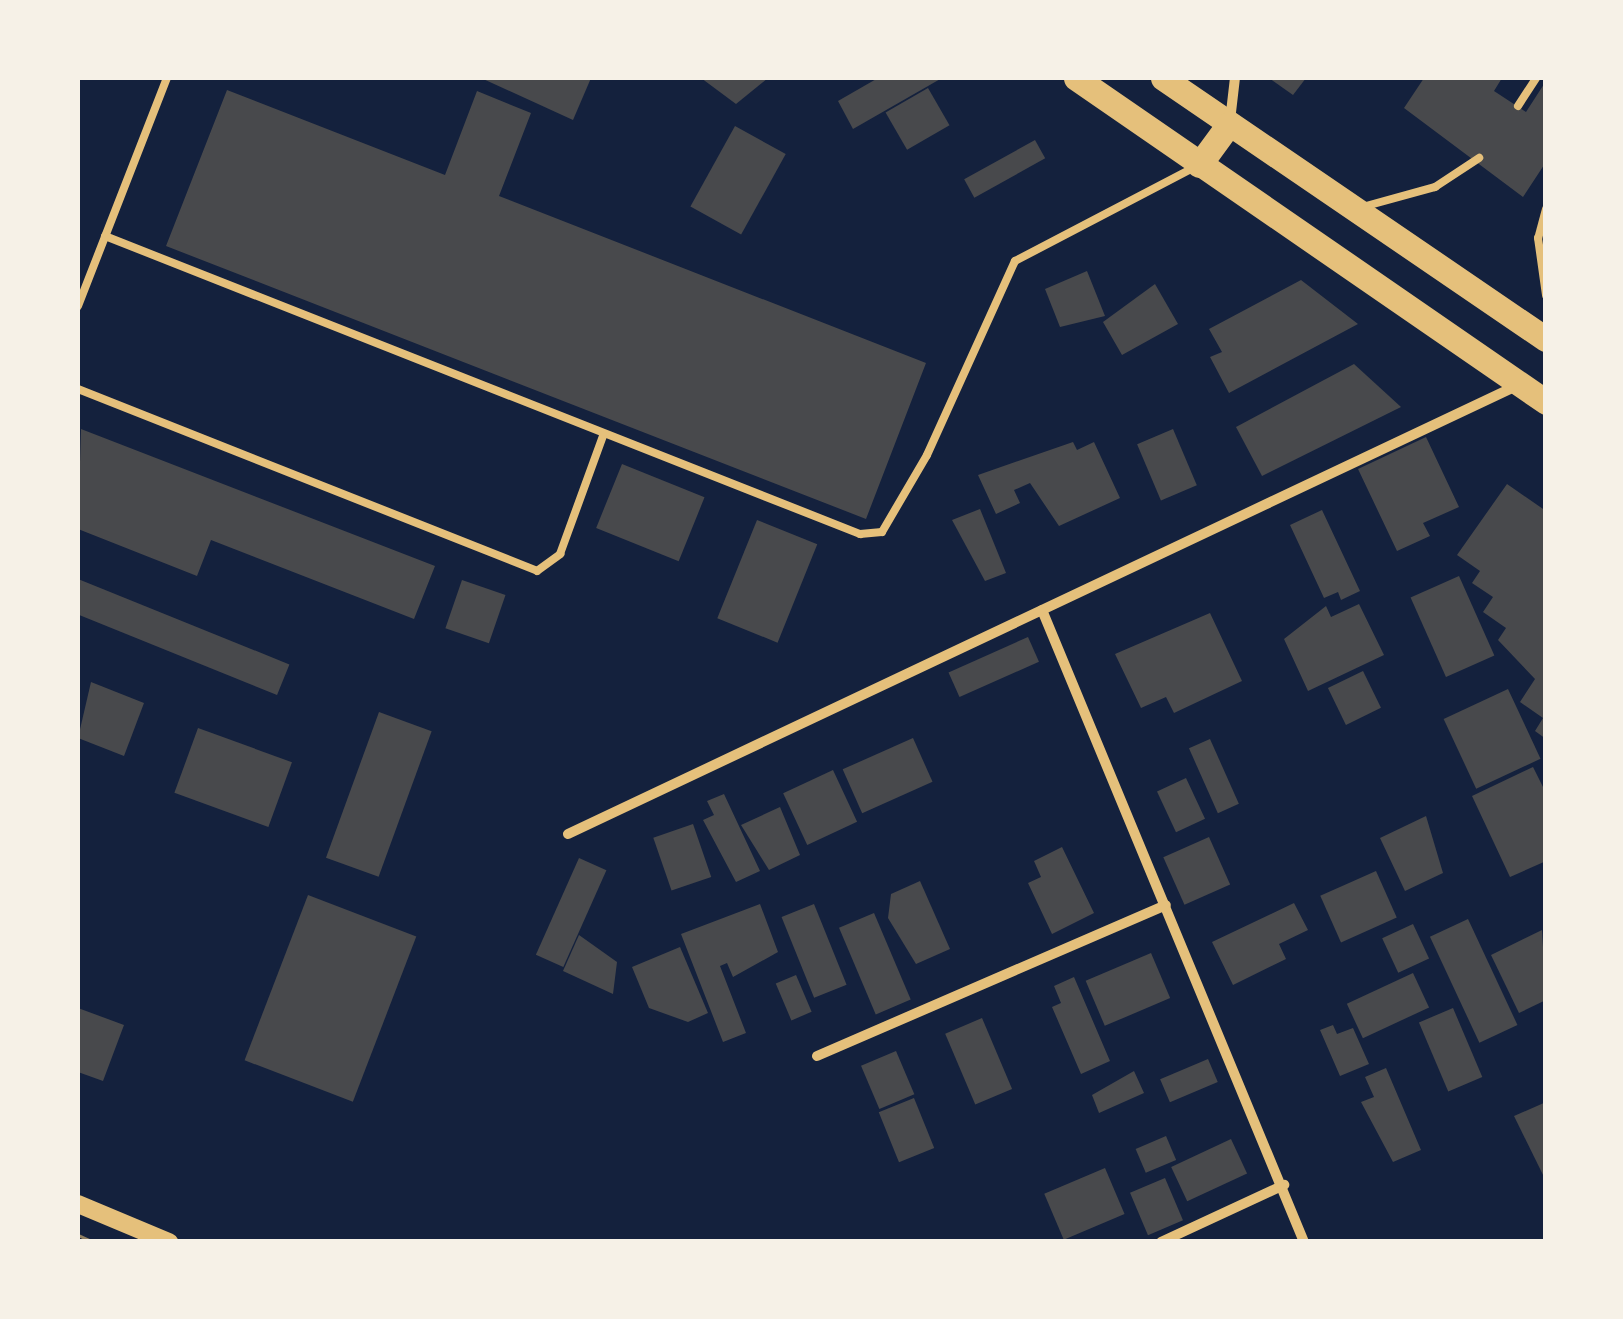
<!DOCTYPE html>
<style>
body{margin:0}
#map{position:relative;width:1623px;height:1319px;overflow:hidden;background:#14213d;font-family:"IBM Plex Serif",serif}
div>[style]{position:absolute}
.building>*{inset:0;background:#48494c;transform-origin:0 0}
.service>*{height:8px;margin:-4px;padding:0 4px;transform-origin:4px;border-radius:4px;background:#e5c07b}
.minor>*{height:10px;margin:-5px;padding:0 5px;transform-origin:5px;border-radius:5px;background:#e5c07b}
.tertiary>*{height:18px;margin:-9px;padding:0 9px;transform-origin:9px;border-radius:9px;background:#e5c07b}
.primary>*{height:25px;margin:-12.5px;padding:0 12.5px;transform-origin:12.5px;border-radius:12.5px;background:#e5c07b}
.tram>*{height:2.5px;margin:-1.25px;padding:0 1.25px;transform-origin:1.25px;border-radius:1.25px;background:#918062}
span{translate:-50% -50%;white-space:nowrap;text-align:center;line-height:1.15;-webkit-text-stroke:9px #f6f1e7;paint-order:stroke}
.frame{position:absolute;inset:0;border:80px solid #f6f1e7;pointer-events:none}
</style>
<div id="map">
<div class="building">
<i style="clip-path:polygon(481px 78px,591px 78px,573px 120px)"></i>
<i style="clip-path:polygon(701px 78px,768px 78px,736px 104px)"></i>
<i style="clip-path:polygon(878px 78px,942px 78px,853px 129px,838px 101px)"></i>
<i style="clip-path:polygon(1269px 78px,1306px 78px,1293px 95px)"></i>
<i style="clip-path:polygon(1424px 78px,1502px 78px,1494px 91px,1526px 112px,1546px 81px,1546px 162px,1523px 197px,1404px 108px)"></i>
<i style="left:928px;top:88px;width:43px;height:49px;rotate:60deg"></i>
<i style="clip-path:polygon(227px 90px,445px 175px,477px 91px,531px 113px,499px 196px,926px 363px,866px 519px,166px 246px)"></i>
<i style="left:735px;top:126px;width:58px;height:92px;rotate:29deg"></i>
<i style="left:1035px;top:140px;width:21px;height:81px;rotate:61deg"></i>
<i style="clip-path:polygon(1087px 271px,1105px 316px,1060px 327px,1045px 289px)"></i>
<i style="clip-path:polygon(1301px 280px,1358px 324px,1229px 393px,1210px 357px,1222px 352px,1209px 329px)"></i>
<i style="clip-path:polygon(1155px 284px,1178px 324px,1122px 355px,1103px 322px)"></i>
<i style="clip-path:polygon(1354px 364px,1401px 407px,1262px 476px,1236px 427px)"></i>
<i style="clip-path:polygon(81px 429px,435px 566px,414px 619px,211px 540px,197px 576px,78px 529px)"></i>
<i style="left:1173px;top:429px;width:61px;height:39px;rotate:67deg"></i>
<i style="clip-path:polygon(1426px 437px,1459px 507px,1423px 523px,1430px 536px,1397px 551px,1358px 469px)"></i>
<i style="clip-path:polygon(1073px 442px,1077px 450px,1094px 442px,1120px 498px,1059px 526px,1030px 483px,1014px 490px,1020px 503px,996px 514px,978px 475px)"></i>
<i style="left:622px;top:464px;width:89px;height:69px;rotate:22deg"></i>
<i style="clip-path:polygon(1507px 484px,1546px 511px,1546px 739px,1535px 731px,1543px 718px,1520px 702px,1535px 679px,1498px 640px,1506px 628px,1483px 612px,1493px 597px,1472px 583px,1480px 571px,1457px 555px)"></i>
<i style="clip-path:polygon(980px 509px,1006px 573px,985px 581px,952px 520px)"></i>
<i style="clip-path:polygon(1322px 510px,1360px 591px,1341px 600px,1338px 592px,1324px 598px,1290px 525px)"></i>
<i style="left:757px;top:520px;width:65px;height:106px;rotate:22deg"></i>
<i style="left:1459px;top:576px;width:87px;height:53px;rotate:66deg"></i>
<i style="left:78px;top:579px;width:228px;height:33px;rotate:22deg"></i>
<i style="left:462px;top:580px;width:46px;height:51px;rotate:19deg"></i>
<i style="clip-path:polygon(1359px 604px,1384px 655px,1308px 691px,1284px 639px,1326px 606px,1331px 617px)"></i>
<i style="clip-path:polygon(1210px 613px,1242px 681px,1174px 713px,1166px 697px,1141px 708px,1115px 654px)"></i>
<i style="left:1028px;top:637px;width:27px;height:87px;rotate:66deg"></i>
<i style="left:1363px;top:671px;width:41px;height:39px;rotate:64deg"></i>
<i style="clip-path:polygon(91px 682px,144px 703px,124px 756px,78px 738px)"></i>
<i style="left:1508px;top:689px;width:77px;height:71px;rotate:65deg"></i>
<i style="left:379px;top:712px;width:56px;height:155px;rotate:20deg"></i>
<i style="left:198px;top:728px;width:100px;height:69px;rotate:20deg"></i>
<i style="left:913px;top:738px;width:48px;height:77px;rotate:66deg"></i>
<i style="left:1210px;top:739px;width:71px;height:23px;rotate:66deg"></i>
<i style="clip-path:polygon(1533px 767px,1546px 793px,1546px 861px,1510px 877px,1472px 796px)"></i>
<i style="left:833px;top:770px;width:57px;height:55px;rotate:65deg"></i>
<i style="left:1186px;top:778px;width:45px;height:32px;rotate:65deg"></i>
<i style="clip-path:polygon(724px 794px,760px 871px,736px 882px,703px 820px,714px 815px,707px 801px)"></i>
<i style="clip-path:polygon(780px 807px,800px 855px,769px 870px,741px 825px)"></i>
<i style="clip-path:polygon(1426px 816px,1443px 873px,1405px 891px,1380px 838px)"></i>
<i style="left:693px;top:824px;width:56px;height:42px;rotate:71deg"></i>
<i style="left:1209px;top:837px;width:52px;height:50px;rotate:66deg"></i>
<i style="clip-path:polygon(1062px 847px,1094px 913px,1052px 934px,1028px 883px,1041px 877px,1034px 861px)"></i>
<i style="left:579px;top:858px;width:30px;height:106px;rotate:24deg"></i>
<i style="left:1376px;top:871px;width:51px;height:61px;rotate:66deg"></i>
<i style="clip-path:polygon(920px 881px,950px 949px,916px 964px,888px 918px,891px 894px)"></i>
<i style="left:308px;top:895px;width:116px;height:177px;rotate:21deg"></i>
<i style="clip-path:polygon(1294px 903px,1308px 930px,1279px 944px,1286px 959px,1233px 985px,1212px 942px)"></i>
<i style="clip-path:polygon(760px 904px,778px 952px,733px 977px,727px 963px,720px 966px,746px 1033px,723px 1042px,681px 934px)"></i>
<i style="left:814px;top:904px;width:87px;height:35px;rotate:68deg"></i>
<i style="left:874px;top:913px;width:94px;height:38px;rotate:67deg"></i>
<i style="left:1468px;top:919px;width:117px;height:42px;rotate:65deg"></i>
<i style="left:1413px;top:924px;width:38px;height:34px;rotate:65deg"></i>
<i style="clip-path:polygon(1542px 930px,1546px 1000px,1519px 1013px,1491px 955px)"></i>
<i style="clip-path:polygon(579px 935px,617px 962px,613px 994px,563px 971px)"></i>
<i style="clip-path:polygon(680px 947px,708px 1013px,688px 1022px,649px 1008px,632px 967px)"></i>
<i style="left:1151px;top:953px;width:49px;height:71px;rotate:67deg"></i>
<i style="left:1413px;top:973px;width:38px;height:73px;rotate:65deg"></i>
<i style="left:796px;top:975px;width:40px;height:22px;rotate:67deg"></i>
<i style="clip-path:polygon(1074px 977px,1110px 1061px,1081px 1074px,1052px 1007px,1061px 1003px,1054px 986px)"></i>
<i style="clip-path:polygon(78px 1008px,124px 1025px,103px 1081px,78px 1072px)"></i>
<i style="left:1453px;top:1008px;width:75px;height:37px;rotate:67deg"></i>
<i style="left:982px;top:1018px;width:77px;height:40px;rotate:67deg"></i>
<i style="clip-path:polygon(1333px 1025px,1337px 1034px,1353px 1028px,1369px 1064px,1340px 1076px,1320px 1030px)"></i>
<i style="left:896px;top:1051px;width:47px;height:38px;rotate:67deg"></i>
<i style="left:1208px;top:1059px;width:25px;height:52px;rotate:67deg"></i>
<i style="clip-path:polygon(1386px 1068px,1421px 1150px,1393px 1162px,1361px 1102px,1374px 1097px,1365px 1077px)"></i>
<i style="clip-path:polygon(1134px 1071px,1144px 1093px,1099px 1113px,1092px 1095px)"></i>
<i style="left:914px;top:1098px;width:54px;height:38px;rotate:68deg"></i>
<i style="clip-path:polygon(1546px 1102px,1546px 1181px,1514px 1116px)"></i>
<i style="left:1166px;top:1136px;width:26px;height:33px;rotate:67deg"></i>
<i style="left:1231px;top:1139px;width:38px;height:66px;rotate:65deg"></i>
<i style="left:1105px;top:1168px;width:50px;height:66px;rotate:67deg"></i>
<i style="left:1165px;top:1178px;width:46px;height:38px;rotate:67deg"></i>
</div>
<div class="service">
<i style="left:1518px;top:106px;width:33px;rotate:-57deg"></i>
<i style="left:1366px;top:206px;width:72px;rotate:-15.4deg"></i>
<i style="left:1435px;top:187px;width:53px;rotate:-33.4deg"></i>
<i style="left:1546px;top:209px;width:30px;rotate:105deg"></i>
<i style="left:1538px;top:238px;width:58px;rotate:82deg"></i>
<i style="left:105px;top:236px;width:812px;rotate:21.54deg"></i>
<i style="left:860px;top:534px;width:22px;rotate:-5deg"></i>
<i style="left:882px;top:532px;width:89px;rotate:-59.7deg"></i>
<i style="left:927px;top:455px;width:213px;rotate:-65.6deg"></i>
<i style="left:1015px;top:261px;width:203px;rotate:-27.6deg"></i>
<i style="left:78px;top:306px;width:245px;rotate:-68.7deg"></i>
<i style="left:78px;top:389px;width:494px;rotate:21.6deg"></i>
<i style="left:537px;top:571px;width:29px;rotate:-36deg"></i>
<i style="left:560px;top:554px;width:126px;rotate:-70deg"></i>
</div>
<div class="minor">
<i style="left:1230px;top:121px;width:43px;rotate:-83.4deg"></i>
<i style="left:1042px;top:610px;width:684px;rotate:67.48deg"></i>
<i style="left:568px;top:834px;width:1049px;rotate:-25.29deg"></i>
<i style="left:817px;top:1056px;width:380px;rotate:-23.4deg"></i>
<i style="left:1161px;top:1242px;width:136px;rotate:-24.9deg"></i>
</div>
<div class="tertiary">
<i style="left:78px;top:1204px;width:99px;rotate:22.7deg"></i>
</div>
<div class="primary">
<i style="left:1076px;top:78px;width:571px;rotate:34.58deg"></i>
<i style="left:1163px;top:78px;width:463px;rotate:34.3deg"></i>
<i style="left:1199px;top:165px;width:51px;rotate:-53.8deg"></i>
</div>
<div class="tram">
<i style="left:78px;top:1235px;width:17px;rotate:24deg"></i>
</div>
<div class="frame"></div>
</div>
